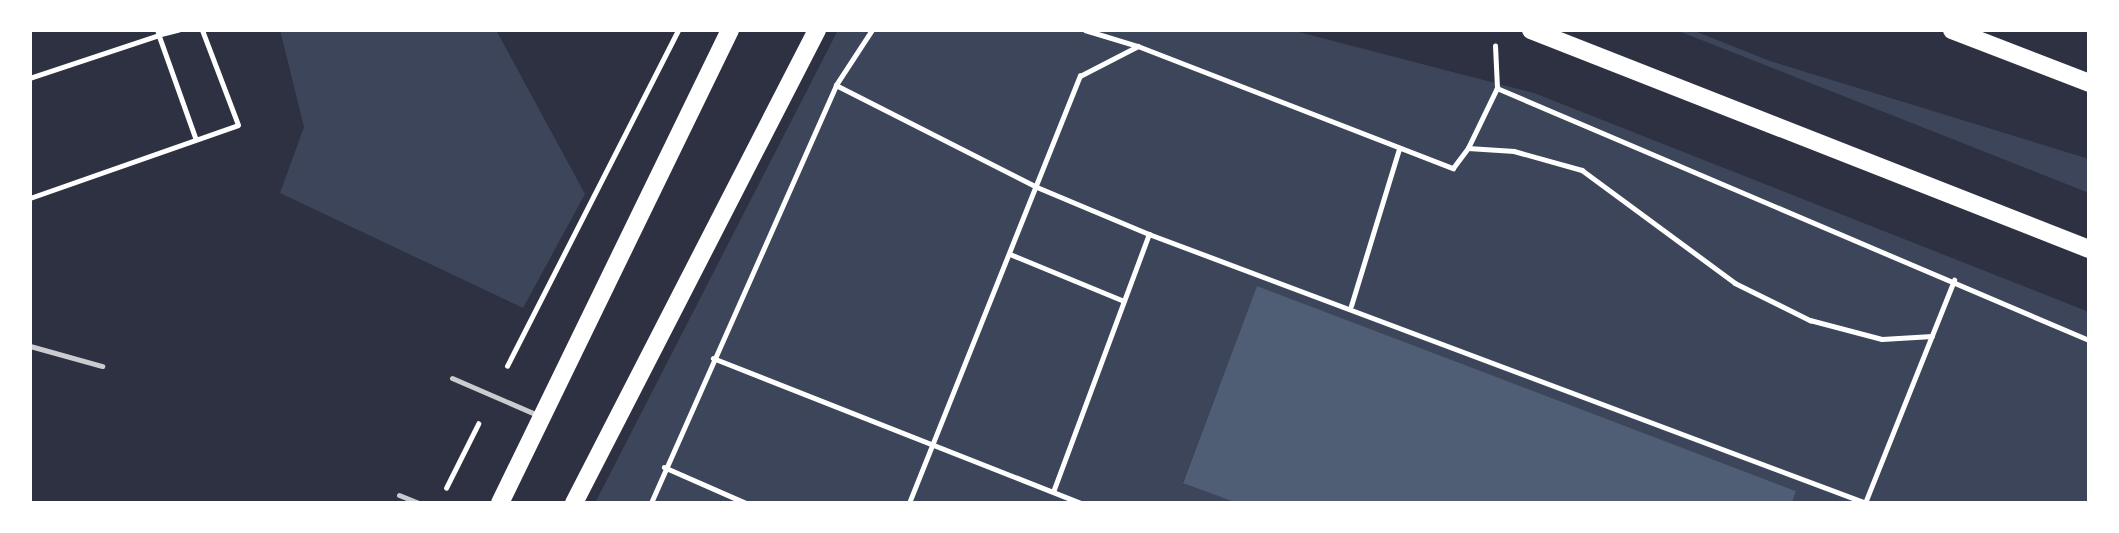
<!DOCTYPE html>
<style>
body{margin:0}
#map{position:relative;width:2119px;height:533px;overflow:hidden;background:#2d3142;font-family:"Asap Condensed",sans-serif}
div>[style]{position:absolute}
.green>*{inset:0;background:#3c4559}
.water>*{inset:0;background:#4f5d75}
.path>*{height:4.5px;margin:-2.25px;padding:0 2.25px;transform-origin:2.25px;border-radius:2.25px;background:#fff}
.service>*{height:5px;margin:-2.5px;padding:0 2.5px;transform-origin:2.5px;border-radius:2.5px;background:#caccd0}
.primary>*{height:18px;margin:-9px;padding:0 9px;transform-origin:9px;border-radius:9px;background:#fff}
span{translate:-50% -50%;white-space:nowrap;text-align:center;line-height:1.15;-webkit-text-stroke:6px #fff;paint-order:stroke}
.frame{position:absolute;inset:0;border:32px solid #fff;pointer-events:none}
</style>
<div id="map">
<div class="green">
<i style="clip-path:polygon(280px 30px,496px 30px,585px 194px,523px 308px,280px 193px,304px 127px)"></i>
<i style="clip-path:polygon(838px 30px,1291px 30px,1534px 93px,2089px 312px,2089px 503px,1792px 503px,1796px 491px,1257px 287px,1183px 482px,1237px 503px,595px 503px)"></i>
<i style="clip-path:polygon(1676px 30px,1692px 30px,1770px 61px,2089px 159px,2089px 193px)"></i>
</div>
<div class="water">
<i style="clip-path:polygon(1257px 286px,1796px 491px,1792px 503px,1237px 503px,1183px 483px)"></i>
</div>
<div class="path">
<i style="left:179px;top:30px;width:21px;rotate:166deg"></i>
<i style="left:159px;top:35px;width:110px;rotate:70.4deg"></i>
<i style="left:1085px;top:30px;width:55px;rotate:16.8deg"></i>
<i style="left:1138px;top:46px;width:338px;rotate:21.2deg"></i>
<i style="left:1453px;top:168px;width:25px;rotate:-53deg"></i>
<i style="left:1468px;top:148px;width:67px;rotate:-64.2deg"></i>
<i style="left:1497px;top:88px;width:42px;rotate:-92.7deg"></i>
<i style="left:30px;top:78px;width:136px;rotate:-18.4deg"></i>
<i style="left:159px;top:35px;width:5px;rotate:-112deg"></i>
<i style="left:836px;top:85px;width:225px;rotate:26.9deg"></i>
<i style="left:1037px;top:187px;width:121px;rotate:22.8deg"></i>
<i style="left:1149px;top:234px;width:766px;rotate:20.56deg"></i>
<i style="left:1497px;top:88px;width:643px;rotate:23.06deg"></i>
<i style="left:1468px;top:148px;width:46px;rotate:3.7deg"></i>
<i style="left:1514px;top:151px;width:71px;rotate:15.6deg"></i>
<i style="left:1582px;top:170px;width:190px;rotate:36.4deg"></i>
<i style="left:1735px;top:283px;width:84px;rotate:26.3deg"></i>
<i style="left:1810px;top:320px;width:74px;rotate:14.8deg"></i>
<i style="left:1882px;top:339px;width:50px;rotate:-3.4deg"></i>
<i style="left:30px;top:198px;width:220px;rotate:-19.3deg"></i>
<i style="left:238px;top:125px;width:102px;rotate:-110.8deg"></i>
<i style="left:1010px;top:254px;width:123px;rotate:22.4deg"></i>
<i style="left:1351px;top:306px;width:164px;rotate:-73deg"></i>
<i style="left:713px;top:358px;width:396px;rotate:21.5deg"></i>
<i style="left:507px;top:366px;width:377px;rotate:-63deg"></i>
<i style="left:664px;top:467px;width:90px;rotate:23.7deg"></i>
<i style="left:446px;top:488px;width:72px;rotate:-63.4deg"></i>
<i style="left:1053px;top:492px;width:275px;rotate:-69.6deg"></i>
<i style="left:651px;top:503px;width:457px;rotate:-66.1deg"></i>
<i style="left:836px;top:85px;width:66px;rotate:-56.8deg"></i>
<i style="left:909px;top:503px;width:460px;rotate:-68.2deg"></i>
<i style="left:1080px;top:76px;width:65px;rotate:-27.3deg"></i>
<i style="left:1865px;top:503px;width:240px;rotate:-68.2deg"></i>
</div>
<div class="service">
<i style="left:30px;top:346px;width:75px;rotate:15.5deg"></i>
<i style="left:452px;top:378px;width:96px;rotate:23.4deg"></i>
<i style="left:399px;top:495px;width:22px;rotate:22deg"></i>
</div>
<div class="primary">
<i style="left:1531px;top:30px;width:599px;rotate:21.43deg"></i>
<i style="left:1952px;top:30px;width:147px;rotate:21.1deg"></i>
<i style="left:500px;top:503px;width:526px;rotate:-64.07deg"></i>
<i style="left:574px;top:503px;width:532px;rotate:-62.81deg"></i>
</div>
<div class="frame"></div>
</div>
